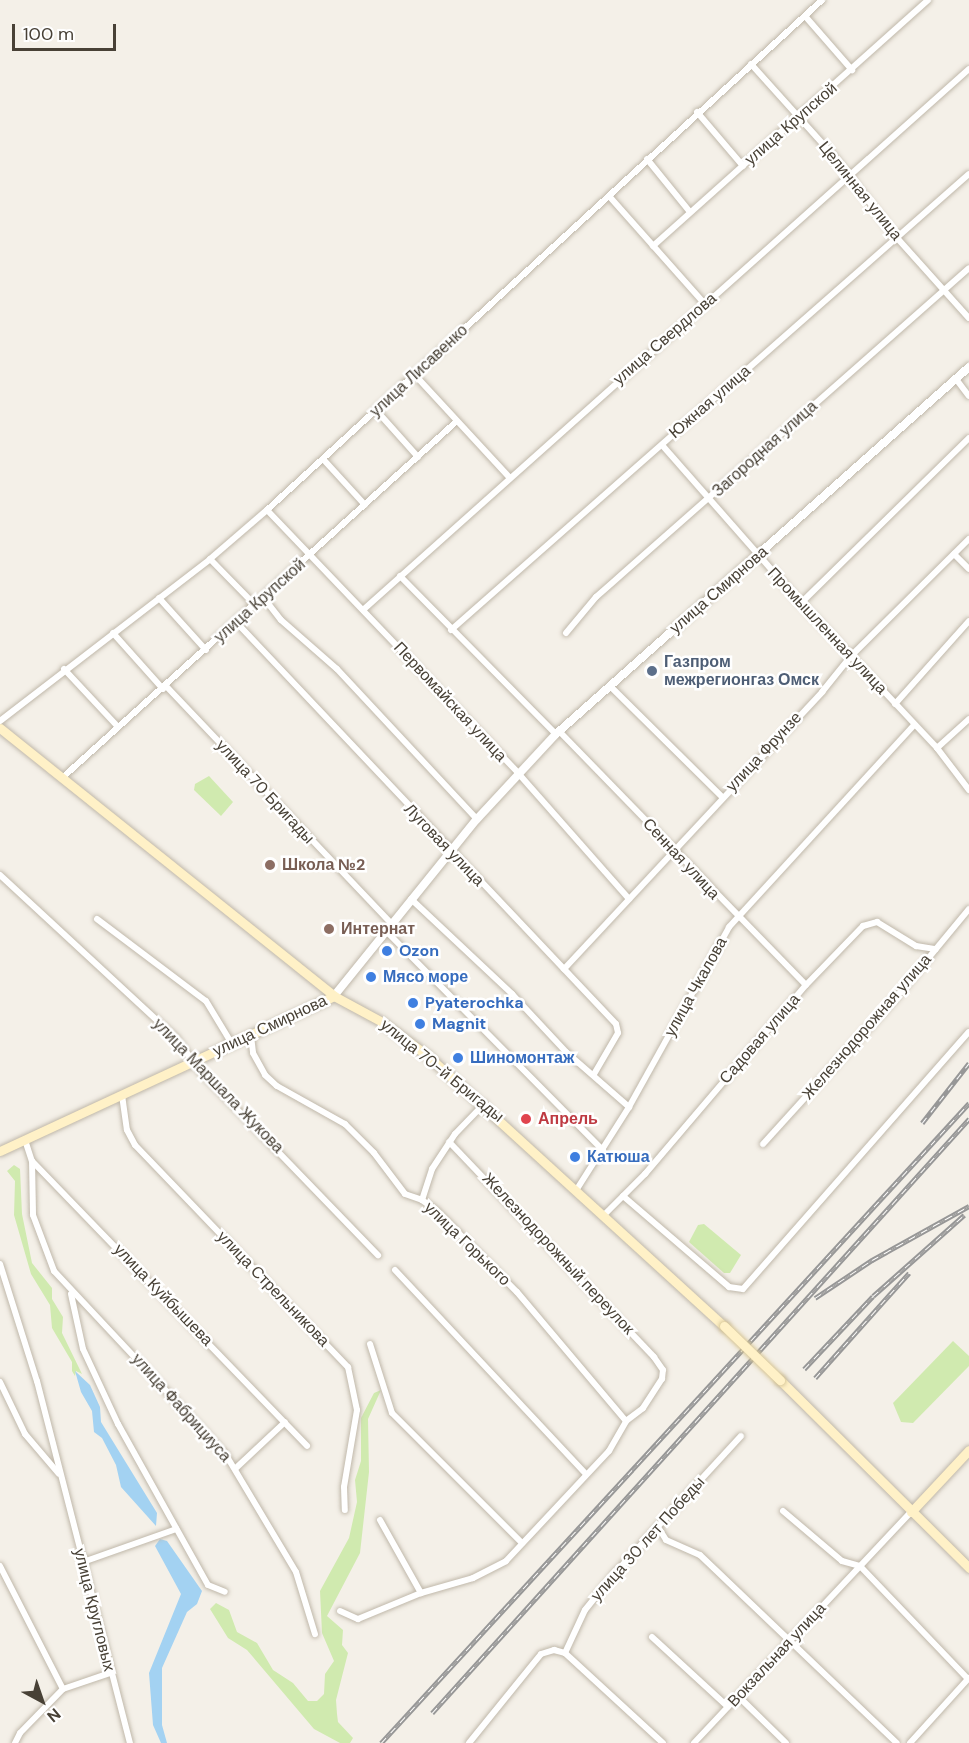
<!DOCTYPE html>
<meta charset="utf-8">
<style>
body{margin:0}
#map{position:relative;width:969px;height:1743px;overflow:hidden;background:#f4f0e8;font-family:"DM Sans",sans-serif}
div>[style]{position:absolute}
.green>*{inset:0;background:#d0eaaf}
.water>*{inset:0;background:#a3d2f2}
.roads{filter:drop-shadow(0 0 2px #c0b8aa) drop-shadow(0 0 2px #c0b8aa)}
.minor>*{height:6px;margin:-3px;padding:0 3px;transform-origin:3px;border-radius:3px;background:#fff}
.tertiary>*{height:8px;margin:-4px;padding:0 4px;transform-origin:4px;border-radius:4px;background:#fff}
.secondary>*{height:9px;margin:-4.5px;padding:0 4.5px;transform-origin:4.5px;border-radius:4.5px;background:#fff1c7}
.rail>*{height:4.5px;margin-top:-2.25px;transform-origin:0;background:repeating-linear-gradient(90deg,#fff 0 7px,#979797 0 14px);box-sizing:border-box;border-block:2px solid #979797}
.bridges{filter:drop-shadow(0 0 2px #d6c596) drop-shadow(0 0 2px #d6c596)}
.secondary-bridge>*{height:9px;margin:-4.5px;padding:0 4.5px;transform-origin:4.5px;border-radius:4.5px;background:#fff1c7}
.dots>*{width:16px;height:16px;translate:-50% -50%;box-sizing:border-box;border:3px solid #fff;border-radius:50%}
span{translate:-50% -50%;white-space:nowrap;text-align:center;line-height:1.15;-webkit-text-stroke:5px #fff;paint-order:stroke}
.street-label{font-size:16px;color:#484136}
.service-label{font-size:16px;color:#4e5e75;font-weight:700}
.left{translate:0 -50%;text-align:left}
.education-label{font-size:16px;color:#785e54;font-weight:700}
.shop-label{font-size:16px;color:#366cbe;font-weight:700}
.health-label{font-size:16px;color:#be3a42;font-weight:700}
.north{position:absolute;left:12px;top:1671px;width:60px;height:60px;-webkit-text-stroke:4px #fff;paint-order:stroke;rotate:140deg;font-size:16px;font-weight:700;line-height:24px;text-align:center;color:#484136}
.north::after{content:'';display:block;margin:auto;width:21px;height:27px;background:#484136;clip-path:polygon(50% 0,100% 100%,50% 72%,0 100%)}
.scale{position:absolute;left:12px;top:24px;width:104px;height:27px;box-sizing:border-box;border:3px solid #484136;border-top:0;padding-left:8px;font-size:18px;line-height:21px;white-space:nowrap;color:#484136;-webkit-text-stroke:4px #fff;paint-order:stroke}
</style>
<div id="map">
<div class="green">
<i style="clip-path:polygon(209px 776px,233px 802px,221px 816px,194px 790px,195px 784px)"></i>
<i style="clip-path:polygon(14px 1165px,20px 1169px,22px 1214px,32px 1263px,52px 1288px,52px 1299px,63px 1317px,62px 1333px,82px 1374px,76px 1371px,75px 1376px,72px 1371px,72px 1362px,52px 1328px,50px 1305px,31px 1274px,14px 1215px,15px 1181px,7px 1171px)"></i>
<i style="clip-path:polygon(704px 1224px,741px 1255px,730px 1273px,724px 1273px,689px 1242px,698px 1225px)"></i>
<i style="clip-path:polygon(953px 1341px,969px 1356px,969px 1366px,913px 1423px,901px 1422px,893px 1403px)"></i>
<i style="clip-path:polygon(381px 1390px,368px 1419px,369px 1472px,360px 1553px,327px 1616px,343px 1630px,342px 1645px,348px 1653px,336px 1700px,337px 1714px,338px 1722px,353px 1738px,350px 1743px,340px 1743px,314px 1729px,247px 1650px,228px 1638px,210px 1609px,216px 1603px,229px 1610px,237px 1632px,257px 1643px,273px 1670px,293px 1683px,308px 1701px,317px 1701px,324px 1694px,325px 1674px,334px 1661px,322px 1633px,320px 1591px,349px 1538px,357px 1502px,355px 1480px,361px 1461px,361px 1418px,374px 1393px)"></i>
</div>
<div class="water">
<i style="clip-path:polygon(75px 1371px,90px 1385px,100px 1407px,101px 1422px,157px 1513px,156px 1526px,121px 1487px,116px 1465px,102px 1438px,94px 1432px,92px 1411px,81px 1392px)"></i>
<i style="clip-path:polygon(160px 1539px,167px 1541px,202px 1591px,197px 1604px,187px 1612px,162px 1668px,162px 1725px,167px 1743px,161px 1743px,153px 1725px,149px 1673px,181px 1594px,155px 1546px)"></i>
</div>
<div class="roads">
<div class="minor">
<i style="left:805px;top:16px;width:72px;rotate:49deg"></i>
<i style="left:751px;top:64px;width:122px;rotate:48deg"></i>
<i style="left:833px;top:155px;width:106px;rotate:52.3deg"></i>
<i style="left:898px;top:239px;width:106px;rotate:48.1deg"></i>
<i style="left:697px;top:112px;width:71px;rotate:49.6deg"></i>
<i style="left:647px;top:159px;width:68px;rotate:50.9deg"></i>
<i style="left:609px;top:196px;width:144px;rotate:48.4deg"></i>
<i style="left:653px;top:246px;width:369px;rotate:-41.8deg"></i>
<i style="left:414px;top:374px;width:140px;rotate:47.3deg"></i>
<i style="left:956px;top:379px;width:21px;rotate:53deg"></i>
<i style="left:376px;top:410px;width:63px;rotate:48.2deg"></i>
<i style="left:662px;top:445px;width:210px;rotate:48.7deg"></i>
<i style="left:801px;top:603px;width:199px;rotate:46.8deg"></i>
<i style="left:937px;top:748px;width:53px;rotate:52.7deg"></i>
<i style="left:323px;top:459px;width:62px;rotate:47.6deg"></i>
<i style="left:267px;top:510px;width:364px;rotate:46.3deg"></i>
<i style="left:518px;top:773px;width:168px;rotate:48.6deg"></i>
<i style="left:954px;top:554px;width:21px;rotate:45deg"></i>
<i style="left:210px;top:559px;width:64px;rotate:45.6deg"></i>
<i style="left:400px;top:576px;width:222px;rotate:45.4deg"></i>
<i style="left:263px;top:597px;width:29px;rotate:52deg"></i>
<i style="left:281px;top:620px;width:74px;rotate:41.2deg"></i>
<i style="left:337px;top:669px;width:205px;rotate:47deg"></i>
<i style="left:159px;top:598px;width:70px;rotate:47.9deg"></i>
<i style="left:801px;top:603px;width:235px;rotate:-44.5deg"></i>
<i style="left:363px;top:610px;width:812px;rotate:-41.76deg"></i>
<i style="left:236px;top:622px;width:553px;rotate:46.61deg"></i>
<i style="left:616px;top:1024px;width:9px;rotate:77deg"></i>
<i style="left:618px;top:1033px;width:48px;rotate:120.3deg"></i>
<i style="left:451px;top:630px;width:690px;rotate:-41.36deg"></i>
<i style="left:113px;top:633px;width:75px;rotate:48.2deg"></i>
<i style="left:566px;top:633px;width:47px;rotate:-50.2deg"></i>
<i style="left:596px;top:597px;width:497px;rotate:-41.4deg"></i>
<i style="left:64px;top:669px;width:79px;rotate:47deg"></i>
<i style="left:166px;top:686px;width:327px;rotate:46.5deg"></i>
<i style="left:610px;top:686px;width:158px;rotate:44.7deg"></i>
<i style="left:895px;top:704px;width:111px;rotate:-48.3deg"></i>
<i style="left:0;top:721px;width:265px;rotate:-37.6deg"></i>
<i style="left:210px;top:559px;width:75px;rotate:-40.7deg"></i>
<i style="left:267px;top:510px;width:754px;rotate:-42.58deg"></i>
<i style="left:559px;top:731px;width:354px;rotate:45.8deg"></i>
<i style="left:937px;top:748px;width:43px;rotate:-42.2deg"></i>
<i style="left:62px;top:778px;width:532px;rotate:-42.11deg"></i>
<i style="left:0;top:875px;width:240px;rotate:42.8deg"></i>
<i style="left:176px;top:1038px;width:42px;rotate:53.7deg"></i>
<i style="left:201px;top:1072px;width:255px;rotate:46deg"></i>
<i style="left:411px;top:899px;width:139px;rotate:43.2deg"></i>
<i style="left:512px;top:994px;width:79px;rotate:47deg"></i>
<i style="left:566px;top:1052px;width:84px;rotate:41.1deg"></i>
<i style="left:97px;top:919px;width:136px;rotate:37deg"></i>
<i style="left:206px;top:1001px;width:50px;rotate:58.8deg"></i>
<i style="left:385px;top:930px;width:310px;rotate:45.3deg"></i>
<i style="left:564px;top:969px;width:379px;rotate:-47deg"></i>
<i style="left:822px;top:692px;width:46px;rotate:-51.1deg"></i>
<i style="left:851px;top:656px;width:166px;rotate:-44.8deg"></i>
<i style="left:251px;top:1036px;width:17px;rotate:83deg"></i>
<i style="left:253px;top:1053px;width:25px;rotate:61deg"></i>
<i style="left:265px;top:1075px;width:16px;rotate:43deg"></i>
<i style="left:277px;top:1086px;width:78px;rotate:29.2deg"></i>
<i style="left:345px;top:1124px;width:41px;rotate:45deg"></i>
<i style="left:374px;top:1153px;width:51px;rotate:52.9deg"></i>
<i style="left:405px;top:1194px;width:18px;rotate:19deg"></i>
<i style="left:422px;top:1200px;width:17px;rotate:36deg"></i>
<i style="left:436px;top:1210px;width:115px;rotate:45.4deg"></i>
<i style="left:517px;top:1292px;width:169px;rotate:49.8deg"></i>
<i style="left:122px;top:1095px;width:35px;rotate:82deg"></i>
<i style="left:127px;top:1130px;width:17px;rotate:62deg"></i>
<i style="left:135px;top:1145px;width:308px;rotate:46.2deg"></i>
<i style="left:348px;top:1367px;width:44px;rotate:78.2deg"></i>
<i style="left:357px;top:1410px;width:78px;rotate:99.6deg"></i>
<i style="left:344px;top:1487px;width:23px;rotate:88deg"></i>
<i style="left:25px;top:1140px;width:22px;rotate:72deg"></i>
<i style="left:32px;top:1161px;width:396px;rotate:46deg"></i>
<i style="left:763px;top:1144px;width:200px;rotate:-47.8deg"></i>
<i style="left:897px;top:996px;width:113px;rotate:-50.4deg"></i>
<i style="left:32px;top:1161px;width:54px;rotate:88.9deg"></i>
<i style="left:33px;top:1215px;width:60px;rotate:69.4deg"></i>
<i style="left:54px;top:1271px;width:252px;rotate:46.9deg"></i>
<i style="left:226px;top:1455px;width:136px;rotate:59.1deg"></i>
<i style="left:296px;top:1572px;width:65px;rotate:73deg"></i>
<i style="left:577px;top:1189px;width:97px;rotate:-57.6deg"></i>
<i style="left:629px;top:1107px;width:206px;rotate:-60.9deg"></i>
<i style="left:729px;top:927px;width:274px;rotate:-47.5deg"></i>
<i style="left:623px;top:1196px;width:140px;rotate:40.6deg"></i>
<i style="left:729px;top:1287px;width:14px;rotate:8deg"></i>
<i style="left:743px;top:1289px;width:342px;rotate:-48.7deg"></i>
<i style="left:422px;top:1200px;width:33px;rotate:-72deg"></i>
<i style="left:432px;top:1169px;width:42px;rotate:-56.7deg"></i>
<i style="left:455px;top:1134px;width:42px;rotate:-46deg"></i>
<i style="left:605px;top:1214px;width:57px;rotate:-45deg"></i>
<i style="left:645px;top:1174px;width:248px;rotate:-49.6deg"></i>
<i style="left:806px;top:985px;width:82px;rotate:-46deg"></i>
<i style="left:863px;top:926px;width:15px;rotate:-16deg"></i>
<i style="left:877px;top:922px;width:46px;rotate:31.6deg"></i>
<i style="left:916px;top:946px;width:20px;rotate:9deg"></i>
<i style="left:0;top:1264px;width:123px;rotate:72.5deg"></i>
<i style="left:37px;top:1381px;width:374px;rotate:75.6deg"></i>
<i style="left:395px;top:1270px;width:278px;rotate:46.9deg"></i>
<i style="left:71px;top:1294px;width:56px;rotate:77.7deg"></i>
<i style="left:83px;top:1349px;width:83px;rotate:65deg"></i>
<i style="left:118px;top:1424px;width:184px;rotate:60.8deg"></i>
<i style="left:208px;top:1585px;width:18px;rotate:22deg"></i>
<i style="left:370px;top:1344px;width:72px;rotate:72.3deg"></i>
<i style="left:392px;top:1413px;width:184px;rotate:45deg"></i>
<i style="left:0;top:1382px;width:58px;rotate:64.3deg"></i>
<i style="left:25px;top:1434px;width:52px;rotate:49.6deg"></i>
<i style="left:236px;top:1468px;width:67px;rotate:-43.2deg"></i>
<i style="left:783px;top:1511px;width:77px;rotate:40.3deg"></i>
<i style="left:842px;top:1561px;width:19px;rotate:16deg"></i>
<i style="left:860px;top:1566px;width:156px;rotate:46.3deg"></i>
<i style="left:380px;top:1520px;width:84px;rotate:60.7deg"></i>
<i style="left:658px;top:1527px;width:15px;rotate:58deg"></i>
<i style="left:666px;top:1540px;width:37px;rotate:24deg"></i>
<i style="left:700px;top:1555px;width:272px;rotate:43.7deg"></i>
<i style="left:83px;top:1562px;width:99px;rotate:-19.5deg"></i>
<i style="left:0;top:1566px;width:138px;rotate:62.9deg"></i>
<i style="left:340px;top:1611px;width:20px;rotate:24deg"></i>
<i style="left:358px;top:1619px;width:68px;rotate:-22.4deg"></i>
<i style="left:421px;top:1593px;width:54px;rotate:-16.1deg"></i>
<i style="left:473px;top:1578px;width:37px;rotate:-27deg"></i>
<i style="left:506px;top:1561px;width:151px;rotate:-46.9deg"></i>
<i style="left:609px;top:1451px;width:34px;rotate:-60deg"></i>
<i style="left:626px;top:1421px;width:21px;rotate:-37deg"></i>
<i style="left:643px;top:1408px;width:35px;rotate:-57deg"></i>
<i style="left:662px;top:1379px;width:9px;rotate:-84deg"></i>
<i style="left:663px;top:1370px;width:16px;rotate:-125deg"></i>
<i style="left:654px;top:1357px;width:297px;rotate:-133.6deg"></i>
<i style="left:652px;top:1637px;width:103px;rotate:42.6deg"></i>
<i style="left:565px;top:1653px;width:133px;rotate:42.6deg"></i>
<i style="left:738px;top:1696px;width:67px;rotate:44.4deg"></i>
<i style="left:15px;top:1743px;width:11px;rotate:-63deg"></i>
<i style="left:20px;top:1733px;width:62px;rotate:-45.7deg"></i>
<i style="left:63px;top:1689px;width:50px;rotate:-18.8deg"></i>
<i style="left:469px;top:1743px;width:114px;rotate:-51deg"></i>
<i style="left:541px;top:1654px;width:14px;rotate:-17deg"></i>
<i style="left:554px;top:1650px;width:11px;rotate:15deg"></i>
<i style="left:565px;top:1653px;width:47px;rotate:-65.1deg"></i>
<i style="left:585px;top:1610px;width:48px;rotate:-51deg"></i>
<i style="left:615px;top:1573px;width:186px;rotate:-47.4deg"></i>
<i style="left:694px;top:1743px;width:317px;rotate:-46.8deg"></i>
<i style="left:910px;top:1743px;width:88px;rotate:-47.8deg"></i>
</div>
<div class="tertiary">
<i style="left:334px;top:996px;width:228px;rotate:-51.1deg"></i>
<i style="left:477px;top:819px;width:116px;rotate:-47.1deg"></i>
<i style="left:556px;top:734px;width:553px;rotate:-41.62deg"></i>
</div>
<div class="secondary">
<i style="left:0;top:728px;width:428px;rotate:38.7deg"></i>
<i style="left:334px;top:996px;width:55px;rotate:28.4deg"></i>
<i style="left:382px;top:1022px;width:57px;rotate:36.5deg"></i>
<i style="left:428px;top:1056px;width:401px;rotate:42.4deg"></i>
<i style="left:0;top:1151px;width:368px;rotate:-24.9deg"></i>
<i style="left:780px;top:1380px;width:267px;rotate:44.8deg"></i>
<i style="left:911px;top:1512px;width:85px;rotate:-46.9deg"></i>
</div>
</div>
<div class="rail">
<i style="left:922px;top:1123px;width:76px;rotate:-51.9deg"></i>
<i style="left:815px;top:1298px;width:69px;rotate:-33.7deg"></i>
<i style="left:872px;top:1260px;width:111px;rotate:-29.1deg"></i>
<i style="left:804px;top:1369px;width:100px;rotate:-46.6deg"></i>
<i style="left:873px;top:1296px;width:122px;rotate:-41.7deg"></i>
<i style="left:815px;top:1378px;width:141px;rotate:-48.2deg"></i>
<i style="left:432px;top:1713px;width:801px;rotate:-47.89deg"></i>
<i style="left:381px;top:1743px;width:869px;rotate:-47.42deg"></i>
</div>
<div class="bridges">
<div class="secondary-bridge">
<i style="left:724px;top:1326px;width:78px;rotate:44deg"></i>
</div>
</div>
<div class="dots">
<i style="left:652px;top:671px;background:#5c6f8a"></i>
<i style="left:270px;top:865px;background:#8d6e63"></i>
<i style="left:329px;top:929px;background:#8d6e63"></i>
<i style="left:387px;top:951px;background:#3f7fe0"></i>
<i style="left:371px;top:977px;background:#3f7fe0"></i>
<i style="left:413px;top:1003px;background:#3f7fe0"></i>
<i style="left:420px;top:1024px;background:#3f7fe0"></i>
<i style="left:458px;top:1058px;background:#3f7fe0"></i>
<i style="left:526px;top:1119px;background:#e0444e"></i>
<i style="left:575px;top:1157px;background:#3f7fe0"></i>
</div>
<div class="street-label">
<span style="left:791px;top:124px;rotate:-41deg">улица Крупской</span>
<span style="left:860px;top:191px;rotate:51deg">Целинная улица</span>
<span style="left:665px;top:339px;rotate:-41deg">улица Свердлова</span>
<span style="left:419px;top:371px;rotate:-43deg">улица Лисавенко</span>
<span style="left:710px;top:402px;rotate:-41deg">Южная улица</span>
<span style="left:765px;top:449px;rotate:-42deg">Загородная улица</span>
<span style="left:719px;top:590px;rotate:-41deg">улица Смирнова</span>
<span style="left:260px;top:601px;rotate:-42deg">улица Крупской</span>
<span style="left:827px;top:631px;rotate:47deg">Промышленная улица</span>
<span style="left:450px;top:702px;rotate:47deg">Первомайская улица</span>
<span style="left:764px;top:752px;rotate:-47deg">улица Фрунзе</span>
<span style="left:265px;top:792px;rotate:47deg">улица 70 Бригады</span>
<span style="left:444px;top:845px;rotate:46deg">Луговая улица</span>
<span style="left:681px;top:859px;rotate:47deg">Сенная улица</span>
<span style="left:696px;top:987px;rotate:-61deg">улица Чкалова</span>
<span style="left:270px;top:1026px;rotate:-25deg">улица Смирнова</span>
<span style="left:867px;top:1027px;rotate:-49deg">Железнодорожная улица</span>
<span style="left:760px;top:1039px;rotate:-49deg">Садовая улица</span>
<span style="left:442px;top:1071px;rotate:39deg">улица 70-й Бригады</span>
<span style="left:218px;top:1086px;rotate:46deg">улица Маршала Жукова</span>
<span style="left:467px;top:1244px;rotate:44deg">улица Горького</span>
<span style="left:558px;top:1254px;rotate:47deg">Железнодорожный переулок</span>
<span style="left:273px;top:1289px;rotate:46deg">улица Стрельникова</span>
<span style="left:163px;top:1295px;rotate:46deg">улица Куйбышева</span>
<span style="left:181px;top:1408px;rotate:48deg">улица Фабрициуса</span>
<span style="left:648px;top:1539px;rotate:-48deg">улица 30 лет Победы</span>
<span style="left:94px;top:1610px;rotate:76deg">улица Кругловых</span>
<span style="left:777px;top:1655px;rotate:-47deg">Вокзальная улица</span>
</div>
<div class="service-label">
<span class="left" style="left:664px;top:671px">Газпром<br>межрегионгаз Омск</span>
</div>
<div class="education-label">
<span class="left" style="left:282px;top:865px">Школа №2</span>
<span class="left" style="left:341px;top:929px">Интернат</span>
</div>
<div class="shop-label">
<span class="left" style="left:399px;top:951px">Ozon</span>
<span class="left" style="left:383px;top:977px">Мясо море</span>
<span class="left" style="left:425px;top:1003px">Pyaterochka</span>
<span class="left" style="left:432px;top:1024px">Magnit</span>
<span class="left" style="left:470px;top:1058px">Шиномонтаж</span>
<span class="left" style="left:587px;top:1157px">Катюша</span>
</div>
<div class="health-label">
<span class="left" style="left:538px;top:1119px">Апрель</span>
</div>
<div class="north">N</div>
<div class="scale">100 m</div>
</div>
